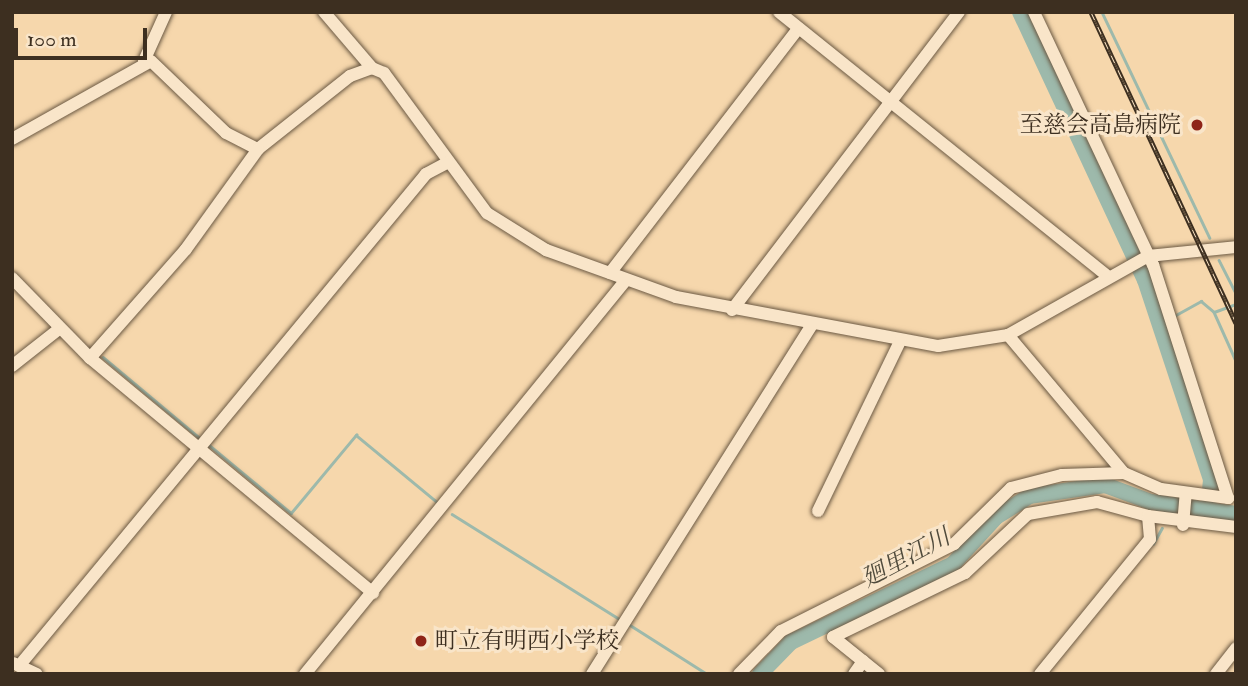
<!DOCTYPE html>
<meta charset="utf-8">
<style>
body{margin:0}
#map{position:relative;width:1248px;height:686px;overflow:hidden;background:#f6d7ac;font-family:"IM FELL Double Pica","Noto Serif JP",serif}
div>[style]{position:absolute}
.stream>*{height:2.5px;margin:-1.25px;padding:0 1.25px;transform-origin:1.25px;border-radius:1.25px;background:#9db9ab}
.river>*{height:16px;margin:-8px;padding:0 8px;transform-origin:8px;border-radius:8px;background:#9db9ab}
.roads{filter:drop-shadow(0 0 2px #6b5943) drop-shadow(0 0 2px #6b5943)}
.minor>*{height:12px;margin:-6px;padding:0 6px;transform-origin:6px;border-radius:6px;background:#f9e5c9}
.rail>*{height:5px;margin-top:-2.5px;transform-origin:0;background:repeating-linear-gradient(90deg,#f9e5c9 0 8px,#3d2f20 0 16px);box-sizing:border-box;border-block:2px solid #3d2f20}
.dots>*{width:19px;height:19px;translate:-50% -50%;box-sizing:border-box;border:4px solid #f9e5c9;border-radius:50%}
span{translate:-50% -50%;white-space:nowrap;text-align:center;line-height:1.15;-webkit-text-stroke:6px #f9e5c9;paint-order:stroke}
.poi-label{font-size:23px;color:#3d2f20}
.right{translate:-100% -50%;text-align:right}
.left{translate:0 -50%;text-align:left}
.water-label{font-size:24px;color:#504b3c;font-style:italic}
.frame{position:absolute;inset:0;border:14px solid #3d2f20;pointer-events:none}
.scale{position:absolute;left:14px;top:28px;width:133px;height:32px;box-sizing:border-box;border:4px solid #3d2f20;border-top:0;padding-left:9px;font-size:21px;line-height:24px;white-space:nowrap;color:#3d2f20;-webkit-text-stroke:5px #f9e5c9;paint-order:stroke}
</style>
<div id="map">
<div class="stream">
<i style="left:1102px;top:12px;width:250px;rotate:64.5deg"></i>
<i style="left:1219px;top:260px;width:38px;rotate:63deg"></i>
<i style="left:1214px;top:312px;width:23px;rotate:-20deg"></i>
<i style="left:1174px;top:316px;width:31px;rotate:-29deg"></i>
<i style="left:1201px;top:301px;width:17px;rotate:40deg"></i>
<i style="left:1214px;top:312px;width:54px;rotate:65.8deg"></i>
<i style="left:103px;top:357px;width:126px;rotate:39.9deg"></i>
<i style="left:208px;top:444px;width:108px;rotate:39.7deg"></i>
<i style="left:291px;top:513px;width:102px;rotate:-50.2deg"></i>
<i style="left:356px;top:435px;width:105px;rotate:39.6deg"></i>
<i style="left:1167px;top:505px;width:8px;rotate:90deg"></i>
<i style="left:452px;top:514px;width:199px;rotate:32.1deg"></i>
<i style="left:1153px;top:544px;width:18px;rotate:-61deg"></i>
<i style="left:627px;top:623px;width:95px;rotate:32.5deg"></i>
</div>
<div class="river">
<i style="left:1020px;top:12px;width:296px;rotate:65deg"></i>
<i style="left:1145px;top:280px;width:211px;rotate:71.7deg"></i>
<i style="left:1211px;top:480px;width:30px;rotate:96deg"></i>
<i style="left:760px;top:674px;width:45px;rotate:-45.9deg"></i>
<i style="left:791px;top:642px;width:180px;rotate:-25.7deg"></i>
<i style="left:953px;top:564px;width:64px;rotate:-47.5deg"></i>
<i style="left:996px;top:517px;width:39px;rotate:-32deg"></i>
<i style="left:1029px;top:496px;width:77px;rotate:-8.2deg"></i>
<i style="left:1105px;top:485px;width:49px;rotate:20.3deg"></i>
<i style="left:1151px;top:502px;width:86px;rotate:8deg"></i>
</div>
<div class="roads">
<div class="minor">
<i style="left:324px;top:12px;width:74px;rotate:49.4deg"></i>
<i style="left:779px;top:12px;width:420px;rotate:38.8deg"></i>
<i style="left:144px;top:61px;width:54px;rotate:-65.8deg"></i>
<i style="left:12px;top:139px;width:159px;rotate:-29.3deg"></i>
<i style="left:151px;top:61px;width:104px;rotate:43.8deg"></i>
<i style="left:226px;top:133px;width:36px;rotate:27deg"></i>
<i style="left:258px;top:149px;width:117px;rotate:-38.4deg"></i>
<i style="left:350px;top:76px;width:23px;rotate:-20deg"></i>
<i style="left:372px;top:68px;width:13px;rotate:23deg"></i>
<i style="left:384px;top:73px;width:174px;rotate:53.7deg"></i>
<i style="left:487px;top:213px;width:70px;rotate:32.1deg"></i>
<i style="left:546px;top:250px;width:138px;rotate:19.9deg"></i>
<i style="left:676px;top:297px;width:267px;rotate:10.6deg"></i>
<i style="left:938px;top:346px;width:71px;rotate:-8.9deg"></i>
<i style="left:1008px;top:335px;width:161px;rotate:-29.4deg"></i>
<i style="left:1148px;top:256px;width:88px;rotate:-5.8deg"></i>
<i style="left:610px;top:273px;width:309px;rotate:-52.4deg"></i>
<i style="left:12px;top:278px;width:112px;rotate:45.7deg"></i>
<i style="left:90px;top:358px;width:368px;rotate:39.7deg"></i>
<i style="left:732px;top:310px;width:375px;rotate:-52.7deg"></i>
<i style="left:1008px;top:335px;width:180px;rotate:50deg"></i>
<i style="left:1124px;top:473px;width:40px;rotate:23.4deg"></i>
<i style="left:1161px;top:489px;width:68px;rotate:7.7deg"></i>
<i style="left:1228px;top:498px;width:245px;rotate:-107.8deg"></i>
<i style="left:1153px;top:265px;width:280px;rotate:-115.2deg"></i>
<i style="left:90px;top:358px;width:145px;rotate:-48.6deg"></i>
<i style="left:186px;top:249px;width:123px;rotate:-54.2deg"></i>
<i style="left:12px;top:366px;width:60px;rotate:-38.2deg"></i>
<i style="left:818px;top:511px;width:189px;rotate:-64.2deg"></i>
<i style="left:1183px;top:525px;width:32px;rotate:-85deg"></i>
<i style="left:13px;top:663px;width:26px;rotate:25deg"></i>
<i style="left:19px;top:666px;width:639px;rotate:-50.4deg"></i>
<i style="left:426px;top:174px;width:24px;rotate:-28deg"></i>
<i style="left:305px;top:674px;width:508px;rotate:-50.83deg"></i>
<i style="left:592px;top:674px;width:411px;rotate:-57.8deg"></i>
<i style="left:739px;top:674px;width:60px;rotate:-45.7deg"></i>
<i style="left:781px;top:631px;width:194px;rotate:-26.7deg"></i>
<i style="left:954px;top:544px;width:80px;rotate:-44.5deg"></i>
<i style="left:1011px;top:488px;width:53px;rotate:-14.3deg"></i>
<i style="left:1062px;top:475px;width:62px;rotate:-1.8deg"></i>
<i style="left:854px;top:674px;width:16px;rotate:-55deg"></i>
<i style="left:879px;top:674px;width:59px;rotate:-141.2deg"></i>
<i style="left:833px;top:637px;width:147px;rotate:-25.9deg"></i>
<i style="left:965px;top:573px;width:86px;rotate:-43.1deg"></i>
<i style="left:1028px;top:514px;width:70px;rotate:-9.9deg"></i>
<i style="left:1097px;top:502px;width:53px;rotate:15.4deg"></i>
<i style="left:1040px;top:674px;width:174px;rotate:-50.8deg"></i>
<i style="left:1150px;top:539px;width:23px;rotate:-95deg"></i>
<i style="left:1148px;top:516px;width:89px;rotate:7.1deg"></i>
<i style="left:1216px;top:674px;width:33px;rotate:-52deg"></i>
</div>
</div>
<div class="rail">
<i style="left:1091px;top:12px;width:343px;rotate:65deg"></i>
</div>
<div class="dots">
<i style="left:1197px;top:125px;background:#8f2418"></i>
<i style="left:421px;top:641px;background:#8f2418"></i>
</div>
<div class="poi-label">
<span class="right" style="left:1181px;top:125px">至慈会高島病院</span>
<span class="left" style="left:435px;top:641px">町立有明西小学校</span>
</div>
<div class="water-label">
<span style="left:906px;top:558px;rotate:-28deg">廻里江川</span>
</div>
<div class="frame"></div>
<div class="scale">100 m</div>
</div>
